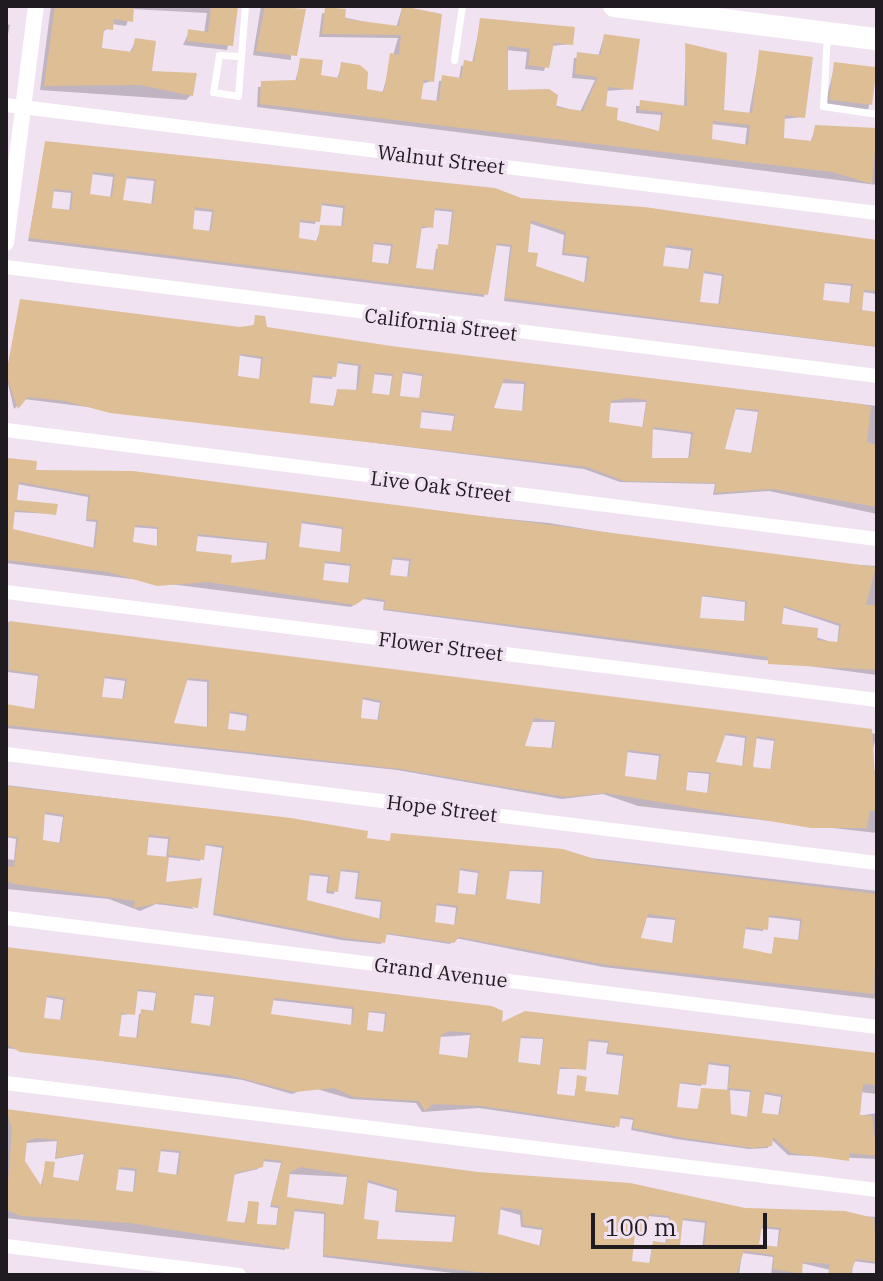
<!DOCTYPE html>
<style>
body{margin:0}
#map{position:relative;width:883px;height:1281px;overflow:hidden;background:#f0e2f1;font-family:"IBM Plex Serif",serif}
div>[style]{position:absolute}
.shadow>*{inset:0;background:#0003}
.building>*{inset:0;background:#ddbe95;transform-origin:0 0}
.service>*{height:7px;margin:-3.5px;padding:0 3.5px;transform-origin:3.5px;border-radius:3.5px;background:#fff}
.minor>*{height:14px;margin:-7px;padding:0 7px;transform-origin:7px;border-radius:7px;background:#fff}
.tertiary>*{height:16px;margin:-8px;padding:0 8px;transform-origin:8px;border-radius:8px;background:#fff}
.primary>*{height:22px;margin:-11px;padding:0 11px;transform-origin:11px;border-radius:11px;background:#fff}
span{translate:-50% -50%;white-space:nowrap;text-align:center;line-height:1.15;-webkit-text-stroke:7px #f0e2f1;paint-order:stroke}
.street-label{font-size:20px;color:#201b20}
.frame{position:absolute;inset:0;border:8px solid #201b20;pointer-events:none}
.scale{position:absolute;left:591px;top:1213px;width:176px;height:36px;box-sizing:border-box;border:4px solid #201b20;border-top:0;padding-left:10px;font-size:24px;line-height:28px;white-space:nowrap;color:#201b20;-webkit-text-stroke:6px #f0e2f1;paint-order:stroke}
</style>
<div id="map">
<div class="shadow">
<i style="clip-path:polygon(51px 6px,236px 6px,227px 50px,183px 45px,189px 32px,204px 33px,207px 13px,132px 9px,126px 26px,112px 24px,102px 33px,100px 50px,129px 54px,136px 40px,150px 73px,191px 95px,186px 100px,40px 90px)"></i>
<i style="clip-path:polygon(261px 6px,291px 6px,291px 60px,253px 55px)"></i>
<i style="clip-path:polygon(evenodd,402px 8px,439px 15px,432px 81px,421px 84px,419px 101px,436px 103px,439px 81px,459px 79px,461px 66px,472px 63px,481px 20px,571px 44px,551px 46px,544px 71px,525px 69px,527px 52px,506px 50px,506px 92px,580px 112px,595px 80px,572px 78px,574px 58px,598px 57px,604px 36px,631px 89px,606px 91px,603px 108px,614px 121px,659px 132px,661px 115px,636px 113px,636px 106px,684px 107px,686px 45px,722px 112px,749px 114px,760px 52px,803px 117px,783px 119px,781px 140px,810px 143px,816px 127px,877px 131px,877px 185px,257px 107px,258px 87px,295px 82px,301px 60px,319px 77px,337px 79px,342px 64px,364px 91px,382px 94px,398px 38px,319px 37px,322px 13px,396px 28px,402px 8px,711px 124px,747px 128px,745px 146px,710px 141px,711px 124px)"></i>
<i style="clip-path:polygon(6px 24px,10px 25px,6px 43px)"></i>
<i style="clip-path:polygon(835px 64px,877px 69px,868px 110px,825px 105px)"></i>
<i style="clip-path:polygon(evenodd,46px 143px,877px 245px,877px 294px,862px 292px,860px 311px,877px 314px,877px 347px,504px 301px,510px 247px,495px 245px,484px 297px,28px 241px,46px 143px,91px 174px,113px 177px,110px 198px,88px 195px,91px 174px,46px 143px,124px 178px,154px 181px,151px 206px,121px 202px,124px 178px,46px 143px,51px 191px,71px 193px,69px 212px,49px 210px,51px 191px,46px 143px,320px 205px,343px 208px,341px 228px,321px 227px,316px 242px,296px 240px,298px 222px,315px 224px,320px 205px,46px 143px,193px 210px,212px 212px,209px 233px,191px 231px,193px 210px,46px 143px,433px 210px,452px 212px,448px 247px,436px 249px,433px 272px,414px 269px,419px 229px,431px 227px,433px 210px,46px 143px,529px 223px,564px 235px,562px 255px,587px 258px,584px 284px,534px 267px,525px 254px,529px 223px,46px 143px,372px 244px,391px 246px,388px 266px,370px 264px,372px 244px,46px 143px,663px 247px,691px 251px,688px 271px,660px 268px,663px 247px,46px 143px,702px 273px,722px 276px,718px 306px,698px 304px,702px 273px,46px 143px,824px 283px,851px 286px,849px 305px,820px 301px,824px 283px)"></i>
<i style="clip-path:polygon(evenodd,21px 301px,240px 329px,253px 327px,256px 317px,266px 329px,390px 348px,877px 406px,877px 514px,769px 491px,713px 495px,715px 484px,620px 482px,584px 469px,24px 399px,14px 409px,6px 375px,21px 301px,237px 355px,261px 359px,259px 381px,235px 377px,237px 355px,21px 301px,336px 363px,358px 366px,356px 392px,337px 391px,333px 408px,307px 405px,310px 377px,332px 379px,336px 363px,21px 301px,401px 373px,422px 376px,419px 400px,398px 398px,401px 373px,21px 301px,372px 374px,392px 376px,389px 397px,370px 394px,372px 374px,21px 301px,501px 383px,524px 384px,522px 413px,491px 410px,501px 383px,21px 301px,646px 402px,642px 429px,606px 424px,609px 403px,646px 402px,21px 301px,734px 409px,758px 412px,751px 454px,723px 450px,734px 409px,21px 301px,420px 412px,454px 416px,451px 433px,418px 430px,420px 412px,21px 301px,651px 429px,691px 434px,688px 460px,650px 460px,651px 429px)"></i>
<i style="clip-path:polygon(evenodd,9px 460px,34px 472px,549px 523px,765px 559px,877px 566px,877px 675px,383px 610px,384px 602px,363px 599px,351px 607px,6px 563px,9px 460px,17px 484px,88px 497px,86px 521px,96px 522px,93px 550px,11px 530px,13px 512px,54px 514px,15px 502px,17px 484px,9px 460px,300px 523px,342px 529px,340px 554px,297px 549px,300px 523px,9px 460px,133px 527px,157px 529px,157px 547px,131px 544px,133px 527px,9px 460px,196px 536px,267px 543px,265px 562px,229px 565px,194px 552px,196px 536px,9px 460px,390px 559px,409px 561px,407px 578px,388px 576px,390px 559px,9px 460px,323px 563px,350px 566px,348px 585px,321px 582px,323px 563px,9px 460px,700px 596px,745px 602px,744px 623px,698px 620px,700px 596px,9px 460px,782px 607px,839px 626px,837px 644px,780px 625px,782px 607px)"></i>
<i style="clip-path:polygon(evenodd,6px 622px,877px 734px,867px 770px,877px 771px,877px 833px,638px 806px,603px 794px,562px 799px,397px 770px,6px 728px,6px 622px,8px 672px,38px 676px,34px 711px,8px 706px,8px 672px,6px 622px,103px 678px,125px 681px,122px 701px,100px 698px,103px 678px,6px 622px,186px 680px,207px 682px,207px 729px,172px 725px,186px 680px,6px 622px,361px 699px,380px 703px,377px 722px,358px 720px,361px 699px,6px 622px,228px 713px,247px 716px,245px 733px,226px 731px,228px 713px,6px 622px,526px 722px,555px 722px,551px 750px,522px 747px,526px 722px,6px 622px,724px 735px,745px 738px,742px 768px,714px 763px,724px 735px,6px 622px,754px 738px,774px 741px,770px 771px,751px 769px,754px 738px,6px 622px,626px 752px,659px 756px,656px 782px,623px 778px,626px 752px,6px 622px,686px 772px,709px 774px,707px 795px,684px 792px,686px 772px)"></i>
<i style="clip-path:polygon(evenodd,6px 785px,291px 820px,365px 840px,389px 843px,392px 835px,877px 891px,877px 999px,603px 967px,455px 938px,450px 944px,385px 934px,381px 944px,341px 940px,213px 915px,222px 848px,204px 845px,200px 861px,167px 857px,164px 884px,194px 909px,156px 904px,140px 911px,109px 899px,6px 889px,6px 859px,14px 860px,16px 839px,6px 837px,6px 785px,43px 814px,63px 817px,59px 845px,41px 842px,43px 814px,6px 785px,147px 837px,168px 839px,166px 859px,145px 857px,147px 837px,6px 785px,458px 870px,478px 873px,475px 897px,456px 895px,458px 870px,6px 785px,339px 871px,358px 873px,355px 899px,381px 902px,379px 921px,305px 901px,308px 875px,328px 877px,326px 893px,334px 894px,339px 871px,6px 785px,507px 871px,542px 872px,540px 906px,504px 901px,507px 871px,6px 785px,435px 905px,456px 908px,454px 926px,433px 924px,435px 905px,6px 785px,642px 917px,675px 920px,672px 945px,639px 940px,642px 917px,6px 785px,767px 917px,800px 921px,798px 941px,775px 939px,771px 956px,741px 950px,744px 929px,763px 931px,767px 917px)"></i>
<i style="clip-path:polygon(evenodd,6px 948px,499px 1025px,877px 1057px,877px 1094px,860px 1092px,858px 1116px,877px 1113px,877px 1159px,788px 1155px,771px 1139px,768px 1148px,749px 1149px,676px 1139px,631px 1130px,633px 1120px,619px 1118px,615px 1128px,479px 1108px,422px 1112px,416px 1103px,351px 1099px,310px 1087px,292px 1094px,243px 1080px,6px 1048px,6px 948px,136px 991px,156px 993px,153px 1013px,139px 1014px,136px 1040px,117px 1038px,120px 1015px,133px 1014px,136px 991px,6px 948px,193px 995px,214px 997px,210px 1027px,189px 1025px,193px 995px,6px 948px,45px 997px,63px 1000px,60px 1022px,42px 1019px,45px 997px,6px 948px,271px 1000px,352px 1009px,351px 1027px,269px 1016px,271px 1000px,6px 948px,367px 1012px,385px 1014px,383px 1034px,364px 1032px,367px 1012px,6px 948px,470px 1035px,467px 1060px,437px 1055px,439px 1037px,470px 1035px,6px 948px,519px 1038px,543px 1039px,540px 1067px,516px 1064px,519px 1038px,6px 948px,587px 1041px,608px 1043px,606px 1054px,623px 1056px,618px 1097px,583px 1093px,578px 1078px,574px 1098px,555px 1096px,558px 1069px,584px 1069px,587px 1041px,6px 948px,707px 1064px,729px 1067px,727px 1092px,702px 1090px,697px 1111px,674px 1108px,677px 1083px,701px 1086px,707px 1064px,6px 948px,728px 1090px,750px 1092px,747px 1118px,729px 1116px,728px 1090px,6px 948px,763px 1094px,781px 1097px,778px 1117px,760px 1115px,763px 1094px)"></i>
<i style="clip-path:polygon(evenodd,6px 1111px,745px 1210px,877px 1217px,877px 1264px,853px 1261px,852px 1275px,801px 1263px,800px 1275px,771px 1275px,773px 1257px,742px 1253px,739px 1275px,469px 1275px,323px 1257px,324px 1214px,293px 1211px,285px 1250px,6px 1218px,6px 1111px,57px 1141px,55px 1159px,84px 1154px,78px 1183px,51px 1178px,46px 1163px,40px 1189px,23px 1162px,25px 1143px,57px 1141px,6px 1111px,159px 1151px,179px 1153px,176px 1176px,156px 1174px,159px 1151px,6px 1111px,262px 1161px,281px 1163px,270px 1207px,278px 1208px,276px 1227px,254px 1225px,249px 1203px,244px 1225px,225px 1223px,232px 1175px,258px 1169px,262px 1161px,6px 1111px,117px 1169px,135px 1171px,133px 1192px,114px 1192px,117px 1169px,6px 1111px,288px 1174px,347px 1177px,343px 1206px,284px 1199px,288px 1174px,6px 1111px,366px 1182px,397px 1191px,395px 1212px,455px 1217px,452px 1244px,374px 1241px,362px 1221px,366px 1182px,6px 1111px,499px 1209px,520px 1215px,521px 1227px,542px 1230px,539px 1248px,496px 1236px,499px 1209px,6px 1111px,647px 1216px,669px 1218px,665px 1245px,652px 1246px,649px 1265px,630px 1263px,633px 1236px,645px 1234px,647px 1216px,6px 1111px,681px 1220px,705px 1223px,702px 1250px,677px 1247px,681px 1220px,6px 1111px,760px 1228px,779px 1230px,777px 1249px,757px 1246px,760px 1228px)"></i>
</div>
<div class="building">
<i style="clip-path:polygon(55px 6px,134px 6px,133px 22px,114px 19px,113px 30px,104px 29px,102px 48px,132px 52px,135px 38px,156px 41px,152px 71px,197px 73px,193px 96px,140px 85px,44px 86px)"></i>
<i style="clip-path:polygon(211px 6px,238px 6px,233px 46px,187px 41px,188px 29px,208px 32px)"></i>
<i style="clip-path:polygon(265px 6px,306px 9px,297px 56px,256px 51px)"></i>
<i style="clip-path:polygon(evenodd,402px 6px,442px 14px,434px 82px,424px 80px,421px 99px,439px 101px,442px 75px,461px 78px,464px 60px,474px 62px,480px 18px,575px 27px,573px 45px,554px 43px,549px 68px,528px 65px,530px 49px,508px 46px,508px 90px,549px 89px,558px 95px,556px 107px,583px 111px,598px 77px,575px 74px,577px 52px,601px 55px,604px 34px,640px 39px,633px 90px,608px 87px,606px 106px,618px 108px,617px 120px,659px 131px,663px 112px,639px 110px,640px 100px,687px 106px,685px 43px,727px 53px,724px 110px,752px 113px,759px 50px,813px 57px,805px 118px,785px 115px,784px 138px,812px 141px,815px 125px,877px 128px,872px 184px,832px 172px,260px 104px,261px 81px,297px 80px,300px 58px,323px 60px,321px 75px,339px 78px,341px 62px,360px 65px,368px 72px,367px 89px,384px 92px,390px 53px,399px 55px,401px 35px,322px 34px,325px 7px,346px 9px,345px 19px,399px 26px,402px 6px,713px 121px,750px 125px,748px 145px,712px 139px,713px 121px)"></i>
<i style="left:834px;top:62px;width:43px;height:38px;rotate:7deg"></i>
<i style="clip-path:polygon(evenodd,45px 141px,495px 188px,521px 198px,644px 207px,877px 240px,877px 291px,864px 290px,862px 310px,877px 312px,877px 347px,505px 298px,512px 245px,497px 243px,488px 295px,29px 238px,45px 141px,93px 172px,115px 174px,112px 197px,90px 194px,93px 172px,45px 141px,127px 176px,156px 179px,153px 204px,123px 200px,127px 176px,45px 141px,54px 189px,73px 191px,71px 210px,52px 208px,54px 189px,45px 141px,322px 203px,345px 206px,343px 226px,320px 225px,318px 241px,299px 238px,300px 220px,320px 222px,322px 203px,45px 141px,195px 207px,214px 210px,211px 231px,193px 229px,195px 207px,45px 141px,435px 208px,454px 210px,449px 245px,438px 244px,435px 270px,416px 268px,422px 226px,433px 228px,435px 208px,45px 141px,531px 220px,566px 232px,564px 253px,589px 256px,586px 283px,536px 266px,538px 253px,528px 252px,531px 220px,45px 141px,374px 242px,393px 244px,390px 264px,372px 262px,374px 242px,45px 141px,666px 245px,693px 248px,690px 269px,663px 266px,666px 245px,45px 141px,704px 271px,724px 274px,720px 304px,700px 302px,704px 271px,45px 141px,825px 282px,853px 284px,850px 303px,823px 300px,825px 282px)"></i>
<i style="clip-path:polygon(evenodd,20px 299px,240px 327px,254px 325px,255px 315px,265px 316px,267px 327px,391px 346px,861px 404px,871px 407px,867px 442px,877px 445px,877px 507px,773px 489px,715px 493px,716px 483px,624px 481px,587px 467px,110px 413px,65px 401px,28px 397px,18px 409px,6px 375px,20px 299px,240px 354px,263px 357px,260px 379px,238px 376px,240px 354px,20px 299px,338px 361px,361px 365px,358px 390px,337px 389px,335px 406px,310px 403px,313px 375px,336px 377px,338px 361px,20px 299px,403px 371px,423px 374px,420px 398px,400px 396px,403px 371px,20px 299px,375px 372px,393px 374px,390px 395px,372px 393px,375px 372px,20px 299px,504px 379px,526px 382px,523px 411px,494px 408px,504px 379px,20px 299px,628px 398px,647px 400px,643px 427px,609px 422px,611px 401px,628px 398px,20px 299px,736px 408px,759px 410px,752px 453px,725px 449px,736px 408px,20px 299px,422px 410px,455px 414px,453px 431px,420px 428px,422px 410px,20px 299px,653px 427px,693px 432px,690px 458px,652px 458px,653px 427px)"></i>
<i style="clip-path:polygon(evenodd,8px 458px,37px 461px,36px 470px,133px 471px,876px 567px,866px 605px,875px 605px,877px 670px,768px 664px,768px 657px,384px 609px,385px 600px,367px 597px,355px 605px,208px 582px,157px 586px,108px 572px,6px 560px,8px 458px,19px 482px,90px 495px,87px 519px,98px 520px,95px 548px,13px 529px,15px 510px,56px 515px,58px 504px,17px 500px,19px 482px,8px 458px,302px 521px,343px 527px,341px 552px,299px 547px,302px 521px,8px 458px,135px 525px,158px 527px,158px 546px,133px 542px,135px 525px,8px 458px,198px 534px,269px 542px,267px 559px,231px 563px,232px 555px,196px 551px,198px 534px,8px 458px,393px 557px,411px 559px,409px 577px,390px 575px,393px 557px,8px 458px,325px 561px,351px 564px,349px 583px,323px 580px,325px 561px,8px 458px,702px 595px,747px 601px,745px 621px,700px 618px,702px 595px,8px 458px,784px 606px,841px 624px,838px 642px,817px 640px,818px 628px,782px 624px,784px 606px)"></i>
<i style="clip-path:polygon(evenodd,9px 621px,872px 729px,877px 811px,870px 811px,867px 828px,811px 828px,606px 793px,565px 797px,400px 769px,6px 725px,6px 704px,35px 709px,39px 674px,9px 670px,9px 621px,105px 676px,127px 679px,124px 699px,102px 697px,105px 676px,9px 621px,188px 678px,209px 680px,208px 727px,174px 723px,188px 678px,9px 621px,363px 697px,381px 701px,379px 720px,361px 718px,363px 697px,9px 621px,230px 711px,249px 714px,246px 731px,228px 729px,230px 711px,9px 621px,534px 718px,556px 721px,553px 748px,525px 746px,534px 718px,9px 621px,726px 733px,747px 736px,743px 766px,716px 762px,726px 733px,9px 621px,757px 736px,775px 739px,771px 769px,753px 767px,757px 736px,9px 621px,628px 750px,661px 754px,657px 780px,625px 776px,628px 750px,9px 621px,688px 771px,711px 772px,708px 793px,686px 790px,688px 771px)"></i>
<i style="clip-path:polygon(evenodd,6px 786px,291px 818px,368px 831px,367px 838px,390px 841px,391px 833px,563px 849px,598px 860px,877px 894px,874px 994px,607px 965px,459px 937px,454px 943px,387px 933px,385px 943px,345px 938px,214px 913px,224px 846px,206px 844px,204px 860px,168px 855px,170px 837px,149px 835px,147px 855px,169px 857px,166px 882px,202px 878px,198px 908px,160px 903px,134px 908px,135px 901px,14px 884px,6px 881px,6px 866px,14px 867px,18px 837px,6px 836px,6px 786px,45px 812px,64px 815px,61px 843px,43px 840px,45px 812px,6px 786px,460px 868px,479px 871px,477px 895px,458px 893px,460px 868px,6px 786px,341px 869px,360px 871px,356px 897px,382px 900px,381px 919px,307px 900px,310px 873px,330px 875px,328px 891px,338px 892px,341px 869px,6px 786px,510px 870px,544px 870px,541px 904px,506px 899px,510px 870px,6px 786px,437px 903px,458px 906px,455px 925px,435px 922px,437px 903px,6px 786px,648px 914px,676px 918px,673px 943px,641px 938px,648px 914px,6px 786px,769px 915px,802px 919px,799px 940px,774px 937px,772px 954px,743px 948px,746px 927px,768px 930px,769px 915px)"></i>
<i style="clip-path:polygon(evenodd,6px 947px,492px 1006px,503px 1011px,502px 1022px,525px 1011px,877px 1053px,877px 1085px,863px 1084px,860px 1115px,872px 1116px,877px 1156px,850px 1153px,849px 1161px,791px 1153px,773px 1137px,772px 1146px,752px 1148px,679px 1137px,633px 1128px,634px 1118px,621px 1116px,619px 1127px,482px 1106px,433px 1104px,425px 1111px,419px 1101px,354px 1097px,334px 1088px,295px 1092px,229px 1075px,20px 1052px,6px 1044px,6px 947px,138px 989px,157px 992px,155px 1011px,141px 1009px,138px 1038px,119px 1036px,122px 1013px,135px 1015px,138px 989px,6px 947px,195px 993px,215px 996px,211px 1026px,191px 1023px,195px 993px,6px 947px,47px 995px,65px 998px,62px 1020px,44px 1018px,47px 995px,6px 947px,274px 998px,354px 1007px,352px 1025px,271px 1014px,274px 998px,6px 947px,369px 1011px,387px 1012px,384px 1032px,367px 1030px,369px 1011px,6px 947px,450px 1031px,471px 1033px,468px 1058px,439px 1054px,441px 1035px,450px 1031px,6px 947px,521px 1036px,544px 1038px,541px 1065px,518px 1062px,521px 1036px,6px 947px,589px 1039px,609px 1041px,608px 1052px,624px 1054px,619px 1095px,585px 1091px,587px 1077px,577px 1075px,575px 1096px,557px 1094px,560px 1067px,586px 1070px,589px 1039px,6px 947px,709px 1062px,731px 1065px,728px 1088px,751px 1090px,748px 1117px,731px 1114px,730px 1090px,701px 1088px,698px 1109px,677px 1107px,680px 1082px,706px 1085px,709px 1062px,6px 947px,765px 1092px,783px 1095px,780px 1115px,762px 1113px,765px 1092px)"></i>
<i style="clip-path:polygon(evenodd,6px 1109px,478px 1172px,630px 1183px,745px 1208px,845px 1211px,874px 1218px,877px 1262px,856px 1259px,850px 1275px,828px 1275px,830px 1264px,803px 1262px,802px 1274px,773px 1269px,774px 1255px,744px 1251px,736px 1275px,505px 1275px,324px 1255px,326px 1212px,295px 1209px,289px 1249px,130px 1223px,21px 1216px,6px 1210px,12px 1129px,6px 1109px,36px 1138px,58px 1140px,56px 1158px,85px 1153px,79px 1181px,53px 1177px,55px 1162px,45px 1161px,42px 1187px,25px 1161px,27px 1141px,36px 1138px,6px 1109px,161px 1149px,181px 1151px,178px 1175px,158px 1172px,161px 1149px,6px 1109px,264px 1159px,282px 1161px,271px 1205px,279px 1206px,277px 1225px,257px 1224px,259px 1202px,248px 1201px,246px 1223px,227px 1221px,235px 1173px,263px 1167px,264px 1159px,6px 1109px,119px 1167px,137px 1169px,134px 1192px,116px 1190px,119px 1167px,6px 1109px,301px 1167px,348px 1175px,344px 1205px,287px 1197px,290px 1172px,301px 1167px,6px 1109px,368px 1180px,398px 1189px,396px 1210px,456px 1215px,453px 1242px,377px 1239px,379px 1221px,364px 1219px,368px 1180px,6px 1109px,501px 1207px,522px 1210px,523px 1225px,543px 1228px,541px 1246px,498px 1234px,501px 1207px,6px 1109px,649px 1214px,670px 1216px,667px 1243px,653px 1241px,650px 1263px,632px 1261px,635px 1234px,647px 1235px,649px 1214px,6px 1109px,683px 1218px,707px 1221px,704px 1249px,680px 1245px,683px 1218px,6px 1109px,762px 1226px,781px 1228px,778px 1247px,759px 1244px,762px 1226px)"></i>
</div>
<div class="service">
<i style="left:827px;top:35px;width:71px;rotate:93.2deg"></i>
<i style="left:823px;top:106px;width:55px;rotate:8.4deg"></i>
<i style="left:240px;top:56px;width:21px;rotate:-177deg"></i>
<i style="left:219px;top:55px;width:37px;rotate:99deg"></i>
<i style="left:213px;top:92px;width:25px;rotate:9deg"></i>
<i style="left:238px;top:96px;width:90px;rotate:-85.6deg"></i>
<i style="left:454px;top:60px;width:55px;rotate:-81.6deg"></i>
</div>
<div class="minor">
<i style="left:6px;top:105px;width:878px;rotate:7.07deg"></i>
<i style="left:6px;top:267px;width:878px;rotate:7.13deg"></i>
<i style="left:6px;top:430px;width:878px;rotate:7.13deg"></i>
<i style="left:6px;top:592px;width:878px;rotate:7.07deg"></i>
<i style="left:6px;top:754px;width:878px;rotate:7.13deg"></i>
<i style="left:6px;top:918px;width:878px;rotate:7.13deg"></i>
<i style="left:6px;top:1083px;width:878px;rotate:7deg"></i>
<i style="left:6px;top:1246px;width:235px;rotate:7.1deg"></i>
</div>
<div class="tertiary">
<i style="left:6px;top:243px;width:239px;rotate:-82.8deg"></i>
</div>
<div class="primary">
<i style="left:614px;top:6px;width:265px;rotate:7.2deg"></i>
</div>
<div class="street-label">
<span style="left:441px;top:159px;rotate:7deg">Walnut Street</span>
<span style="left:441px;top:324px;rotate:7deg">California Street</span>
<span style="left:441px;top:486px;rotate:7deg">Live Oak Street</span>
<span style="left:441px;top:646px;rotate:7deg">Flower Street</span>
<span style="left:442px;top:808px;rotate:7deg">Hope Street</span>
<span style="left:441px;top:972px;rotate:7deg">Grand Avenue</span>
</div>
<div class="frame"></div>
<div class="scale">100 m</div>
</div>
